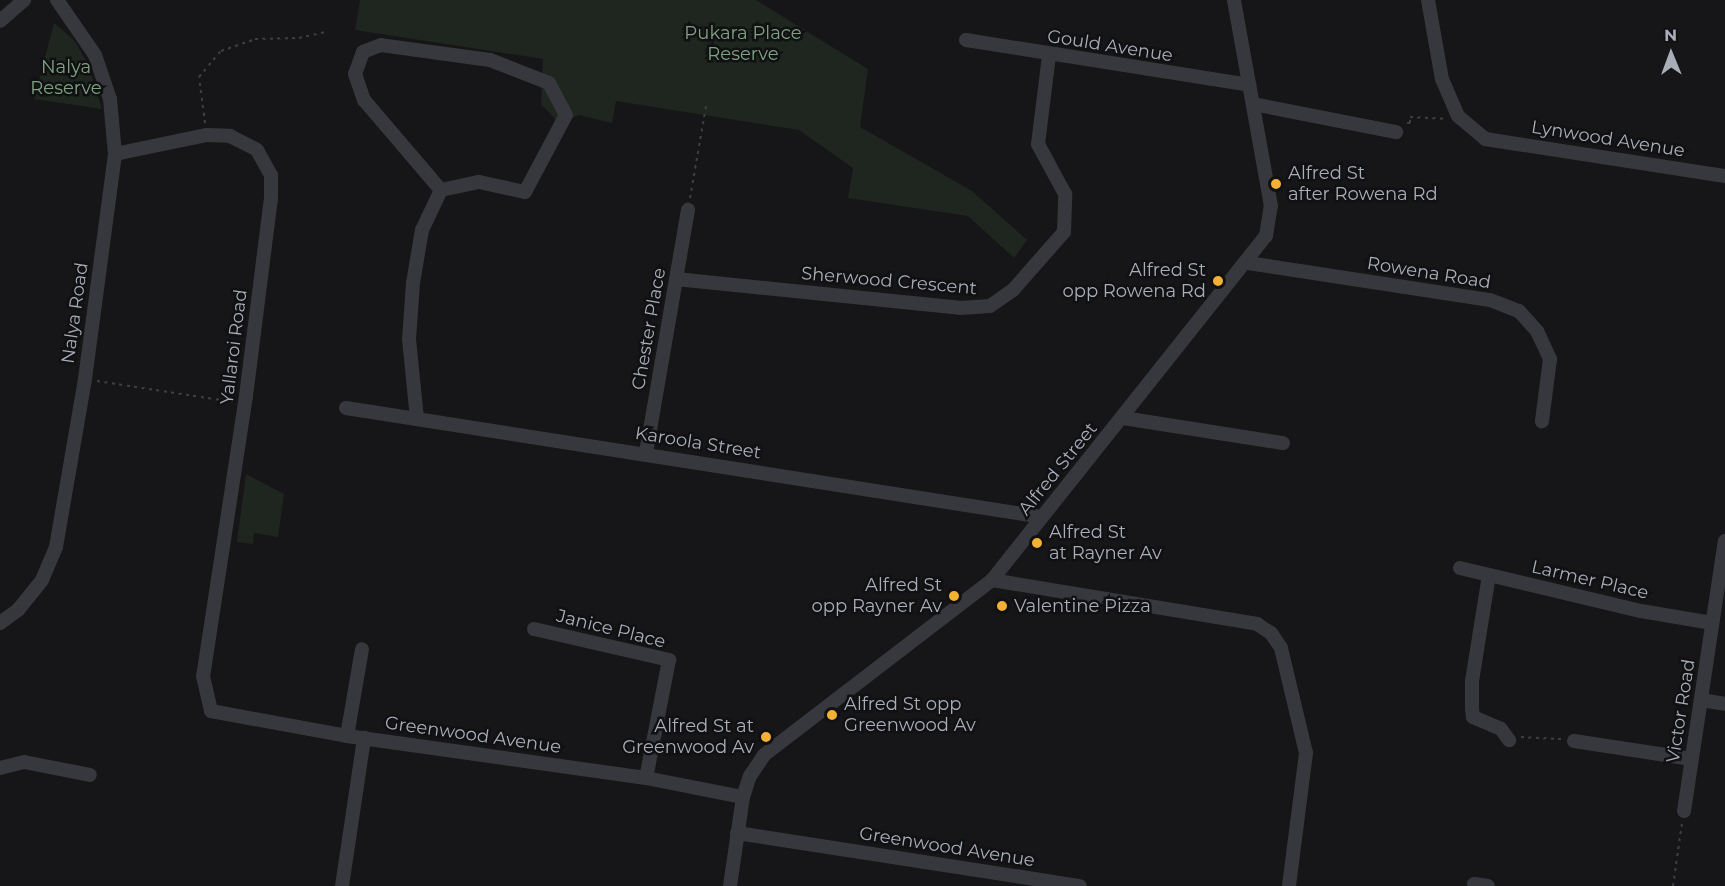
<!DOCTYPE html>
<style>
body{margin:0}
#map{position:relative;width:1725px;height:886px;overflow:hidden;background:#161618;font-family:Montserrat,sans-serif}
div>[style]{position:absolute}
.green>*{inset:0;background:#1e261f}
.path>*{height:2px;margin-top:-1px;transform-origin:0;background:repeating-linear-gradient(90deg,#3d3f44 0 3px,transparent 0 7.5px)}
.minor>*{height:14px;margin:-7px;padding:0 7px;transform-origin:7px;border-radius:7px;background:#37383d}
.dots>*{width:16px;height:16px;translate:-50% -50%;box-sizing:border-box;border:3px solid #111113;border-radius:50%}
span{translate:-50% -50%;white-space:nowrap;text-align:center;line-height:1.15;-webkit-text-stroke:5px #111113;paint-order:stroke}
.park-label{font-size:18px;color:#7fa381}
.street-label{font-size:18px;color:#a8adb8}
.poi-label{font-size:18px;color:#a8adb8}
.left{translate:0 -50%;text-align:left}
.right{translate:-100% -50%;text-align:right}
.north{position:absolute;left:1641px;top:24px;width:60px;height:60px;-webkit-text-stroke:4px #111113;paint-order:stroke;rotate:359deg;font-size:16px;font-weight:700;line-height:24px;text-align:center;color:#a8adb8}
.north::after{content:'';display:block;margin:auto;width:21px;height:27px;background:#a8adb8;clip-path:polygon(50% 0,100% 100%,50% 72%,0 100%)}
</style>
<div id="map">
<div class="green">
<i style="clip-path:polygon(360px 0,756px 0,868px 69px,860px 127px,972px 191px,1027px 240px,1014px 258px,968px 216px,848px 198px,853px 168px,799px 130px,616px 101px,612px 123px,579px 115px,559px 123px,541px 104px,543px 59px,355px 30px)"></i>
<i style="clip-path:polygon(54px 23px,74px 40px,88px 64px,102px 109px,34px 99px)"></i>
<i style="clip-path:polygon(246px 474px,284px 494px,278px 537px,254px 533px,253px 544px,237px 542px)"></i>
</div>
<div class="path">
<i style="left:205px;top:123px;width:46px;rotate:-97.4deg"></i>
<i style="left:199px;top:77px;width:34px;rotate:-50deg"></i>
<i style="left:221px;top:51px;width:36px;rotate:-19deg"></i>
<i style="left:255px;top:39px;width:44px;rotate:-1.3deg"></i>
<i style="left:299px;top:38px;width:27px;rotate:-13deg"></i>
<i style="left:1407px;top:123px;width:3px"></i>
<i style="left:1410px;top:123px;width:6px;rotate:-90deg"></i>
<i style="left:1410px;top:117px;width:35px;rotate:3deg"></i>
<i style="left:690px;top:198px;width:93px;rotate:-80.1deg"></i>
<i style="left:97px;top:381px;width:138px;rotate:8.8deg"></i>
<i style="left:1521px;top:737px;width:41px;rotate:2.8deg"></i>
<i style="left:1673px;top:886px;width:64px;rotate:-81.9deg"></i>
</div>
<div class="minor">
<i style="left:1428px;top:0;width:80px;rotate:80deg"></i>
<i style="left:1442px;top:79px;width:40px;rotate:66.6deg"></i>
<i style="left:1458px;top:116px;width:35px;rotate:40deg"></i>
<i style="left:1485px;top:139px;width:243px;rotate:8.8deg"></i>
<i style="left:0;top:21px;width:32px;rotate:-41deg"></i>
<i style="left:966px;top:40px;width:287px;rotate:9deg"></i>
<i style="left:1253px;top:104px;width:146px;rotate:11.1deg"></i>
<i style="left:115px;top:154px;width:94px;rotate:-11.7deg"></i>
<i style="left:207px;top:135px;width:23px;rotate:2deg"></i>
<i style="left:230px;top:136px;width:30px;rotate:27deg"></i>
<i style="left:257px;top:150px;width:29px;rotate:61deg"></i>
<i style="left:271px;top:175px;width:23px;rotate:90deg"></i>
<i style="left:271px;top:198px;width:200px;rotate:97.2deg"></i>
<i style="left:246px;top:396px;width:283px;rotate:98.7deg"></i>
<i style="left:203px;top:676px;width:36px;rotate:77deg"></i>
<i style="left:211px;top:711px;width:138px;rotate:10.4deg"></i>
<i style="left:347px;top:736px;width:302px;rotate:8deg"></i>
<i style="left:646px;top:778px;width:99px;rotate:11.1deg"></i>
<i style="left:1248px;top:263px;width:245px;rotate:8.7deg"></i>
<i style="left:1490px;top:300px;width:31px;rotate:21deg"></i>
<i style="left:1519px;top:311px;width:27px;rotate:48deg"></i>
<i style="left:1537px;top:331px;width:31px;rotate:65deg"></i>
<i style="left:1550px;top:359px;width:63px;rotate:97.4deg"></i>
<i style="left:676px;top:279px;width:285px;rotate:5.8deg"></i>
<i style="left:960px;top:308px;width:30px;rotate:-4deg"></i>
<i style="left:990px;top:306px;width:28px;rotate:-35deg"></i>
<i style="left:1013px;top:290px;width:77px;rotate:-48.7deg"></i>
<i style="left:1064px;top:232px;width:38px;rotate:-88deg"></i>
<i style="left:1065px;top:194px;width:57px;rotate:-118.4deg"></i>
<i style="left:1038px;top:144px;width:89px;rotate:-82.9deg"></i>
<i style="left:346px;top:408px;width:704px;rotate:8.9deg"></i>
<i style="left:1123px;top:418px;width:162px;rotate:8.9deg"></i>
<i style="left:417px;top:419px;width:80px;rotate:-95.7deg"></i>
<i style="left:409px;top:339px;width:56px;rotate:-85.9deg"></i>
<i style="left:413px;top:283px;width:54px;rotate:-80.4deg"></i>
<i style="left:422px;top:230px;width:44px;rotate:-64.6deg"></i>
<i style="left:441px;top:190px;width:39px;rotate:-12deg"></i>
<i style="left:479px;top:182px;width:47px;rotate:12.3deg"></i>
<i style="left:525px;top:192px;width:87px;rotate:-62deg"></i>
<i style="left:566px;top:115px;width:36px;rotate:-118deg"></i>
<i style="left:549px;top:83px;width:63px;rotate:-158.7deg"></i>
<i style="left:490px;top:60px;width:110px;rotate:-172.2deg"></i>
<i style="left:381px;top:45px;width:19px;rotate:159deg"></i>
<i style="left:363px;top:52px;width:23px;rotate:110deg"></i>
<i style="left:355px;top:74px;width:28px;rotate:71deg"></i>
<i style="left:364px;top:100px;width:118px;rotate:49.5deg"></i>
<i style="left:646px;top:453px;width:247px;rotate:-80.2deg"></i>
<i style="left:1460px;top:568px;width:186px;rotate:13.4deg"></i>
<i style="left:1641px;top:611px;width:72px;rotate:9.6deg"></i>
<i style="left:1489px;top:575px;width:107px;rotate:99.1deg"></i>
<i style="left:1472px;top:681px;width:27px;rotate:90deg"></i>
<i style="left:1472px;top:708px;width:9px;rotate:84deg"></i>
<i style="left:1473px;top:717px;width:30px;rotate:23deg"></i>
<i style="left:1501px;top:729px;width:14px;rotate:54deg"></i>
<i style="left:992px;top:580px;width:269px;rotate:9.4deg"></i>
<i style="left:1257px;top:624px;width:17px;rotate:33deg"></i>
<i style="left:1271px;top:633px;width:18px;rotate:56deg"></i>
<i style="left:1281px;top:648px;width:108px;rotate:76.6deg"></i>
<i style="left:1306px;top:753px;width:134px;rotate:97.3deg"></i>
<i style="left:0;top:623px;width:22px;rotate:-36deg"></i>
<i style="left:18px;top:610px;width:38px;rotate:-51deg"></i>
<i style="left:42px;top:580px;width:36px;rotate:-67deg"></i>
<i style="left:56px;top:547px;width:170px;rotate:-80.2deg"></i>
<i style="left:85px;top:379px;width:227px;rotate:-82.4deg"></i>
<i style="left:115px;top:154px;width:55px;rotate:-95.2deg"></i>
<i style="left:110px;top:99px;width:46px;rotate:-108.8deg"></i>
<i style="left:95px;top:55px;width:67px;rotate:-124.6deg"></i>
<i style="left:534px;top:629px;width:139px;rotate:12.9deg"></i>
<i style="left:669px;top:660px;width:120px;rotate:101deg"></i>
<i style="left:1701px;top:700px;width:24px;rotate:9deg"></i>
<i style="left:347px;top:736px;width:88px;rotate:-80.2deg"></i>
<i style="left:1574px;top:741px;width:119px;rotate:8.7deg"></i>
<i style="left:0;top:768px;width:25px;rotate:-14deg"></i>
<i style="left:24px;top:762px;width:67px;rotate:11.1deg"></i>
<i style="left:1684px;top:811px;width:273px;rotate:-81.4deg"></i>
<i style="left:737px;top:833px;width:347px;rotate:8.8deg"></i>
<i style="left:1474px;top:884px;width:14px;rotate:8deg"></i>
<i style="left:342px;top:886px;width:150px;rotate:-81.5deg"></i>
<i style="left:730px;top:886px;width:90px;rotate:-81.7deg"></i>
<i style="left:743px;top:797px;width:22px;rotate:-72deg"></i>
<i style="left:750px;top:776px;width:25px;rotate:-56deg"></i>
<i style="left:764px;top:755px;width:287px;rotate:-37.5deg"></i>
<i style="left:992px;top:580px;width:440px;rotate:-51.5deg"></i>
<i style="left:1266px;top:236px;width:30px;rotate:-81deg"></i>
<i style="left:1271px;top:206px;width:209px;rotate:-100.2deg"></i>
</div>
<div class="dots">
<i style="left:1276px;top:184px;background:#f2b134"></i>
<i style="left:1218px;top:281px;background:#f2b134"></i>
<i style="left:1037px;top:543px;background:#f2b134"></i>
<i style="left:954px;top:596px;background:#f2b134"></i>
<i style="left:1002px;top:606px;background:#f2b134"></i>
<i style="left:832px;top:715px;background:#f2b134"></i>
<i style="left:766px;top:737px;background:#f2b134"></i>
</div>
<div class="park-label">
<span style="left:743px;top:44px">Pukara Place<br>Reserve</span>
<span style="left:66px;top:78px">Nalya<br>Reserve</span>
</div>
<div class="street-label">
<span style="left:1110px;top:46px;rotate:9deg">Gould Avenue</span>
<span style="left:1608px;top:139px;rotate:9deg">Lynwood Avenue</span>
<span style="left:1429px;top:273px;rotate:9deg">Rowena Road</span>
<span style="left:889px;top:281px;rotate:5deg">Sherwood Crescent</span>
<span style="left:75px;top:313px;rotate:-82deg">Nalya Road</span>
<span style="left:649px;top:329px;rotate:-80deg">Chester Place</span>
<span style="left:234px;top:347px;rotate:-83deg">Yallaroi Road</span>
<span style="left:698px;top:443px;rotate:9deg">Karoola Street</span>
<span style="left:1058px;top:469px;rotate:-51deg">Alfred Street</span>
<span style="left:1590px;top:580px;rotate:13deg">Larmer Place</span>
<span style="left:611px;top:629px;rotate:14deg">Janice Place</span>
<span style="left:1681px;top:711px;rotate:-81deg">Victor Road</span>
<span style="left:473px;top:735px;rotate:8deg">Greenwood Avenue</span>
<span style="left:947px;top:847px;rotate:9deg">Greenwood Avenue</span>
</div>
<div class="poi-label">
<span class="left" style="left:1288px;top:184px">Alfred St<br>after Rowena Rd</span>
<span class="right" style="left:1206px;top:281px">Alfred St<br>opp Rowena Rd</span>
<span class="left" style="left:1049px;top:543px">Alfred St<br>at Rayner Av</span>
<span class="right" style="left:942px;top:596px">Alfred St<br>opp Rayner Av</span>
<span class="left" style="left:1014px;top:606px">Valentine Pizza</span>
<span class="left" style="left:844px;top:715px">Alfred St opp<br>Greenwood Av</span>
<span class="right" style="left:754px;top:737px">Alfred St at<br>Greenwood Av</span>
</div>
<div class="north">N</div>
</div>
